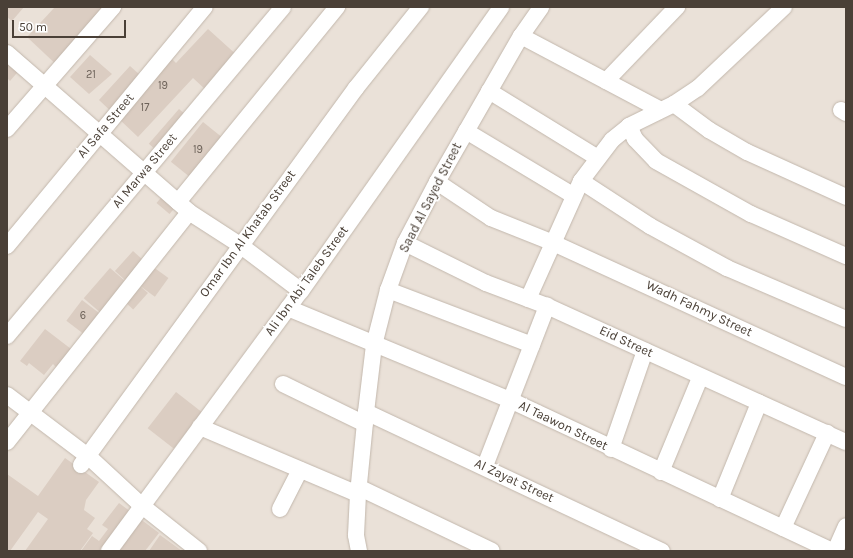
<!DOCTYPE html>
<style>
body{margin:0}
#map{position:relative;width:853px;height:558px;overflow:hidden;background:#f6f0ea;font-family:Karla,sans-serif}
div>[style]{position:absolute}
.residential>*{inset:0;background:#eae1d8;transform-origin:0 0}
.building>*{inset:0;background:#dbcdc2;transform-origin:0 0}
.roads{filter:drop-shadow(0 0 1px #c2b7ac) drop-shadow(0 0 1px #c2b7ac)}
.minor>*{height:16px;margin:-8px;padding:0 8px;transform-origin:8px;border-radius:8px;background:#fff}
span{translate:-50% -50%;white-space:nowrap;text-align:center;line-height:1.15;-webkit-text-stroke:4px #fff;paint-order:stroke}
.number-label{font-size:11px;color:#6e635a}
.number-label span{-webkit-text-stroke-width:0}
.street-label{font-size:13px;color:#4a4037}
.frame{position:absolute;inset:0;border:8px solid #4a4037;pointer-events:none}
.scale{position:absolute;left:12px;top:20px;width:114px;height:18px;box-sizing:border-box;border:2px solid #4a4037;border-top:0;padding-left:5px;font-size:12px;line-height:14px;white-space:nowrap;color:#4a4037;-webkit-text-stroke:3px #fff;paint-order:stroke}
</style>
<div id="map">
<div class="residential">
<i style="left:7px;top:7px;width:839px;height:544px"></i>
</div>
<div class="building">
<i style="clip-path:polygon(7px 7px,24px 7px,12px 21px,7px 17px)"></i>
<i style="clip-path:polygon(55px 7px,119px 7px,61px 69px,27px 37px)"></i>
<i style="clip-path:polygon(208px 29px,239px 57px,207px 91px,193px 78px,138px 137px,99px 100px,130px 66px,150px 84px,172px 59px,176px 63px)"></i>
<i style="clip-path:polygon(7px 43px,28px 60px,10px 81px,7px 78px)"></i>
<i style="clip-path:polygon(90px 55px,112px 74px,89px 94px,70px 77px)"></i>
<i style="left:179px;top:109px;width:23px;height:46px;rotate:41deg"></i>
<i style="left:203px;top:122px;width:26px;height:51px;rotate:39deg"></i>
<i style="left:170px;top:187px;width:17px;height:21px;rotate:40deg"></i>
<i style="left:133px;top:251px;width:15px;height:27px;rotate:42deg"></i>
<i style="left:149px;top:264px;width:24px;height:23px;rotate:36deg"></i>
<i style="left:110px;top:268px;width:23px;height:40px;rotate:41deg"></i>
<i style="left:139px;top:285px;width:12px;height:22px;rotate:42deg"></i>
<i style="left:82px;top:300px;width:21px;height:26px;rotate:37deg"></i>
<i style="clip-path:polygon(45px 329px,75px 352px,60px 371px,53px 364px,44px 375px,29px 363px,27px 366px,20px 361px)"></i>
<i style="left:176px;top:392px;width:33px;height:46px;rotate:38deg"></i>
<i style="clip-path:polygon(65px 458px,99px 482px,86px 500px,84px 510px,95px 518px,87px 529px,93px 533px,80px 551px,25px 551px,48px 519px,38px 512px,10px 551px,7px 551px,7px 474px,38px 496px)"></i>
<i style="clip-path:polygon(119px 503px,159px 533px,145px 551px,81px 551px,92px 536px,99px 541px,108px 529px,102px 525px)"></i>
<i style="clip-path:polygon(160px 535px,182px 551px,149px 551px)"></i>
</div>
<div class="roads">
<div class="minor">
<i style="left:521px;top:36px;width:158px;rotate:27.9deg"></i>
<i style="left:7px;top:53px;width:242px;rotate:41.1deg"></i>
<i style="left:189px;top:212px;width:61px;rotate:32.9deg"></i>
<i style="left:240px;top:245px;width:76px;rotate:37deg"></i>
<i style="left:606px;top:81px;width:103px;rotate:-46.2deg"></i>
<i style="left:489px;top:91px;width:128px;rotate:31.6deg"></i>
<i style="left:674px;top:104px;width:44px;rotate:36.6deg"></i>
<i style="left:709px;top:130px;width:44px;rotate:30.1deg"></i>
<i style="left:747px;top:152px;width:109px;rotate:24.4deg"></i>
<i style="left:841px;top:110px;width:6px;rotate:31deg"></i>
<i style="left:629px;top:126px;width:14px;rotate:65deg"></i>
<i style="left:635px;top:139px;width:30px;rotate:46deg"></i>
<i style="left:656px;top:161px;width:109px;rotate:29.2deg"></i>
<i style="left:751px;top:214px;width:104px;rotate:23.9deg"></i>
<i style="left:7px;top:129px;width:162px;rotate:-49deg"></i>
<i style="left:466px;top:131px;width:126px;rotate:31deg"></i>
<i style="left:581px;top:181px;width:82px;rotate:33.1deg"></i>
<i style="left:650px;top:226px;width:88px;rotate:28.6deg"></i>
<i style="left:727px;top:268px;width:129px;rotate:23.2deg"></i>
<i style="left:437px;top:182px;width:65px;rotate:33.7deg"></i>
<i style="left:491px;top:218px;width:65px;rotate:21.8deg"></i>
<i style="left:551px;top:242px;width:324px;rotate:24.6deg"></i>
<i style="left:178px;top:202px;width:252px;rotate:-50.8deg"></i>
<i style="left:405px;top:243px;width:90px;rotate:26.3deg"></i>
<i style="left:486px;top:283px;width:65px;rotate:20.7deg"></i>
<i style="left:547px;top:306px;width:328px;rotate:24.5deg"></i>
<i style="left:7px;top:246px;width:310px;rotate:-50.4deg"></i>
<i style="left:388px;top:290px;width:154px;rotate:20.9deg"></i>
<i style="left:528px;top:299px;width:129px;rotate:-65.8deg"></i>
<i style="left:581px;top:181px;width:51px;rotate:-52.9deg"></i>
<i style="left:612px;top:140px;width:22px;rotate:-39deg"></i>
<i style="left:629px;top:126px;width:50px;rotate:-26.1deg"></i>
<i style="left:674px;top:104px;width:29px;rotate:-34deg"></i>
<i style="left:698px;top:88px;width:118px;rotate:-43.3deg"></i>
<i style="left:288px;top:308px;width:240px;rotate:22.5deg"></i>
<i style="left:510px;top:400px;width:357px;rotate:25.1deg"></i>
<i style="left:7px;top:336px;width:429px;rotate:-50deg"></i>
<i style="left:283px;top:384px;width:91px;rotate:26deg"></i>
<i style="left:7px;top:395px;width:103px;rotate:37.1deg"></i>
<i style="left:89px;top:457px;width:71px;rotate:42.7deg"></i>
<i style="left:141px;top:505px;width:74px;rotate:38.4deg"></i>
<i style="left:366px;top:412px;width:327px;rotate:25.2deg"></i>
<i style="left:200px;top:427px;width:172px;rotate:23deg"></i>
<i style="left:7px;top:442px;width:293px;rotate:-51.6deg"></i>
<i style="left:611px;top:449px;width:104px;rotate:-70.9deg"></i>
<i style="left:81px;top:465px;width:467px;rotate:-53.9deg"></i>
<i style="left:356px;top:88px;width:104px;rotate:-51.3deg"></i>
<i style="left:485px;top:466px;width:172px;rotate:-68.8deg"></i>
<i style="left:661px;top:472px;width:102px;rotate:-67.5deg"></i>
<i style="left:358px;top:487px;width:148px;rotate:25.5deg"></i>
<i style="left:720px;top:499px;width:104px;rotate:-67.9deg"></i>
<i style="left:280px;top:509px;width:44px;rotate:-62.9deg"></i>
<i style="left:783px;top:528px;width:105px;rotate:-65.1deg"></i>
<i style="left:109px;top:551px;width:323px;rotate:-53.6deg"></i>
<i style="left:301px;top:291px;width:347px;rotate:-54.8deg"></i>
<i style="left:359px;top:551px;width:16px;rotate:-101deg"></i>
<i style="left:356px;top:535px;width:41px;rotate:-87.2deg"></i>
<i style="left:358px;top:494px;width:82px;rotate:-84.4deg"></i>
<i style="left:366px;top:412px;width:67px;rotate:-83.2deg"></i>
<i style="left:374px;top:345px;width:57px;rotate:-75.7deg"></i>
<i style="left:388px;top:290px;width:50px;rotate:-70.1deg"></i>
<i style="left:405px;top:243px;width:69px;rotate:-62.3deg"></i>
<i style="left:437px;top:182px;width:168px;rotate:-60.1deg"></i>
<i style="left:521px;top:36px;width:35px;rotate:-55deg"></i>
<i style="left:835px;top:551px;width:27px;rotate:-66deg"></i>
</div>
</div>
<div class="number-label">
<span style="left:91px;top:75px">21</span>
<span style="left:163px;top:86px">19</span>
<span style="left:145px;top:108px">17</span>
<span style="left:198px;top:150px">19</span>
<span style="left:83px;top:316px">6</span>
</div>
<div class="street-label">
<span style="left:106px;top:126px;rotate:-50deg">Al Safa Street</span>
<span style="left:145px;top:171px;rotate:-50deg">Al Marwa Street</span>
<span style="left:431px;top:198px;rotate:-63deg">Saad Al Sayed Street</span>
<span style="left:248px;top:234px;rotate:-54deg">Omar Ibn Al Khatab Street</span>
<span style="left:307px;top:281px;rotate:-54deg">Ali Ibn Abi Taleb Street</span>
<span style="left:699px;top:309px;rotate:25deg">Wadh Fahmy Street</span>
<span style="left:626px;top:342px;rotate:25deg">Eid Street</span>
<span style="left:563px;top:426px;rotate:26deg">Al Taawon Street</span>
<span style="left:514px;top:481px;rotate:25deg">Al Zayat Street</span>
</div>
<div class="frame"></div>
<div class="scale">50 m</div>
</div>
